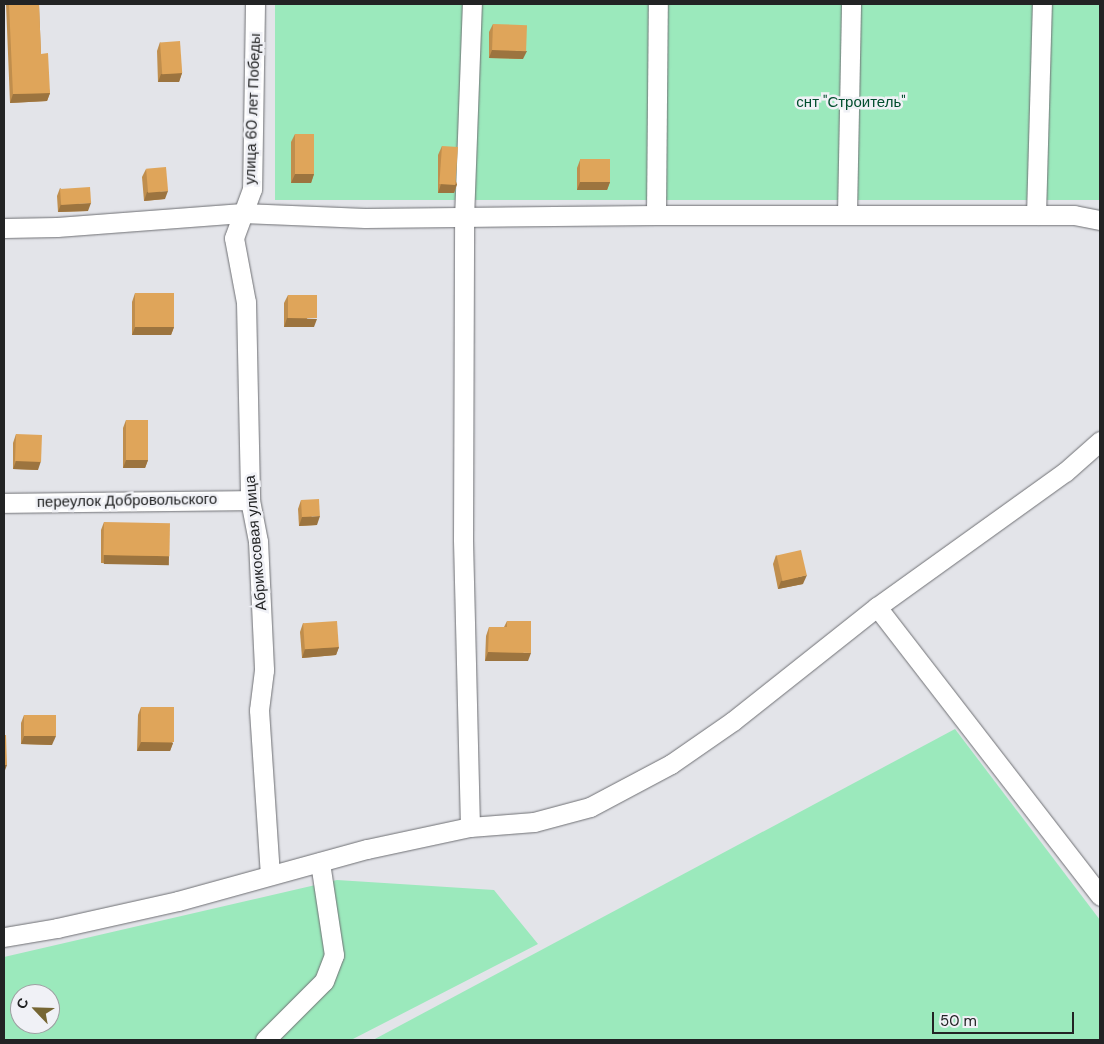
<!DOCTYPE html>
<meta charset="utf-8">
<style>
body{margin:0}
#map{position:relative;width:1104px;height:1044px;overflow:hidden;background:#e3e4e9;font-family:"DM Sans",sans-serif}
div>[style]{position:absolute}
.green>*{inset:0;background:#9be9bc;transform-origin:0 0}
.roads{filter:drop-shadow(0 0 1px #6e6f73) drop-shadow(0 0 1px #6e6f73)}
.minor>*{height:19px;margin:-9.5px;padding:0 9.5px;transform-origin:9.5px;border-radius:9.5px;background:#fff}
.wall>*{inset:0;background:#c08e4d}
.shaded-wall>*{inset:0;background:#9c743f;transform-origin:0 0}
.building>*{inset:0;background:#dfa55a;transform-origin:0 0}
span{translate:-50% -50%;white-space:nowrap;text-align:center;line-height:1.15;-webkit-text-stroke:5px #f0f1f6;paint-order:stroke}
.park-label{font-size:15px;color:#004d2d}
.street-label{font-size:15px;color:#222324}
.frame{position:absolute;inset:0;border:5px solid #222324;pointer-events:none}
.north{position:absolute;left:10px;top:984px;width:50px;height:50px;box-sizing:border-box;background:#f0f1f6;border:1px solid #9e9fa2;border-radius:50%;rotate:294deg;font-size:14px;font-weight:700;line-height:20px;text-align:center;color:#222324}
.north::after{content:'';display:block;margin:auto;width:18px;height:22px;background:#766633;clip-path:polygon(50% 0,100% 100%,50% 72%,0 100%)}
.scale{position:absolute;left:932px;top:1012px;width:142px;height:22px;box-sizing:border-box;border:2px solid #222324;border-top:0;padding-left:6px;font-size:15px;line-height:18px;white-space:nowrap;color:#222324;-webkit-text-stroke:4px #f0f1f6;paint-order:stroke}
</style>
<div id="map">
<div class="green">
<i style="left:275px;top:4px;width:825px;height:196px"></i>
<i style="clip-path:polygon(955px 729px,1100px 920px,1100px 1040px,373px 1040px)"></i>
<i style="clip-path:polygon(evenodd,337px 880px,494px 890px,538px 944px,351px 1040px,4px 1040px,4px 957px,337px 880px,20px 994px,50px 994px,50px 1024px,20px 1024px,20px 994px)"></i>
</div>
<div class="roads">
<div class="minor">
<i style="left:255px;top:4px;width:185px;rotate:90.9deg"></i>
<i style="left:252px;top:189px;width:52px;rotate:110.2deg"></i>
<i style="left:234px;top:238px;width:65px;rotate:79.4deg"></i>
<i style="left:246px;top:302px;width:198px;rotate:88.8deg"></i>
<i style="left:250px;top:500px;width:42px;rotate:79deg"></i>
<i style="left:258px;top:541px;width:129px;rotate:87.3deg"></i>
<i style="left:264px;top:670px;width:40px;rotate:97.1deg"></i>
<i style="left:259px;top:710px;width:165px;rotate:86.2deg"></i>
<i style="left:847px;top:214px;width:210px;rotate:-88.9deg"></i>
<i style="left:656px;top:215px;width:211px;rotate:-89.5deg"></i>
<i style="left:1036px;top:215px;width:211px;rotate:-88.4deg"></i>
<i style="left:4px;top:228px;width:53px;rotate:-1.1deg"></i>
<i style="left:57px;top:227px;width:186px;rotate:-4.3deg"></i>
<i style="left:242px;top:213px;width:123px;rotate:2.3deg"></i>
<i style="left:365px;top:218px;width:291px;rotate:-0.6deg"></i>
<i style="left:656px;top:215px;width:418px"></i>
<i style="left:1074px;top:215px;width:26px;rotate:11deg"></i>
<i style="left:4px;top:503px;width:246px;rotate:-0.7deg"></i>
<i style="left:877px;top:607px;width:365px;rotate:52.3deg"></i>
<i style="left:470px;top:827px;width:288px;rotate:-91.4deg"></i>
<i style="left:463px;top:539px;width:320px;rotate:-89.8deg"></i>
<i style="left:464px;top:219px;width:215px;rotate:-87.9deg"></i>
<i style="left:4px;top:937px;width:54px;rotate:-9.6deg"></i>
<i style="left:57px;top:928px;width:124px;rotate:-12.6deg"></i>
<i style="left:178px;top:901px;width:196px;rotate:-15.4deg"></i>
<i style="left:367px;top:849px;width:105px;rotate:-12.1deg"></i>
<i style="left:470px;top:827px;width:64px;rotate:-4.5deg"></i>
<i style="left:534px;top:822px;width:58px;rotate:-15deg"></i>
<i style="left:590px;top:807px;width:92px;rotate:-28deg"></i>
<i style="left:671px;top:764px;width:75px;rotate:-34.7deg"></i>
<i style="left:733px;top:721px;width:184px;rotate:-38.4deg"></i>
<i style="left:877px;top:607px;width:231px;rotate:-35.7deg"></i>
<i style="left:1065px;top:472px;width:47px;rotate:-41.5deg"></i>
<i style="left:265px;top:1040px;width:83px;rotate:-45deg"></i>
<i style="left:324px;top:981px;width:28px;rotate:-69deg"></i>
<i style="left:334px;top:955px;width:94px;rotate:-98.6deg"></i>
</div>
</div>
<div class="wall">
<i style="clip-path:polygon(6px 4px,39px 4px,41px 54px,50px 93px,47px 101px,10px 103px)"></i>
<i style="clip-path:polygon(493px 24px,523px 59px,489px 58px,489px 32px)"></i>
<i style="clip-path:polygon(160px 42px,182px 73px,179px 82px,158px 82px,157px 51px)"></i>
<i style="clip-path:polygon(295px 134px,314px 174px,311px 183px,291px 183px,291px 142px)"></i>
<i style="clip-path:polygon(442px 146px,457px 184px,454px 193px,438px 193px,438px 155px)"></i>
<i style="clip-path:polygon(580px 160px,610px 182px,607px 190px,577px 190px,577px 168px)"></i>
<i style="clip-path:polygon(146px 169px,165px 199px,144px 201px,142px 177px)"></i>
<i style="clip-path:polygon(60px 188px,88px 211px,58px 212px,57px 196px)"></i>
<i style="clip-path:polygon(135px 293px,174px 327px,171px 335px,132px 335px,132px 302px)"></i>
<i style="clip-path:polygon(288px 295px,314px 327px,284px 327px,284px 303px)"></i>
<i style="clip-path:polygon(126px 420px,148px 460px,145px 468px,123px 468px,123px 428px)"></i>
<i style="clip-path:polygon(16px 434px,38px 470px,13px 469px,13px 443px)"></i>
<i style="clip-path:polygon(301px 500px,317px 525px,299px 526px,298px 509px)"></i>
<i style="clip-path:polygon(104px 522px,169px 556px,166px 564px,101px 563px,101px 530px)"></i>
<i style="clip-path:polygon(776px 555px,803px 584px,778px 589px,773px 564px)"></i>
<i style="clip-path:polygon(507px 621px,528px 661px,485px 661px,486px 636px,489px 627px,504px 627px)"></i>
<i style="clip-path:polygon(303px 623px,339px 647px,336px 655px,302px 658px,300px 632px)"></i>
<i style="clip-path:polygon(141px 707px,173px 743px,170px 751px,137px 751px,138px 715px)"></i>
<i style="clip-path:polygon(24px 715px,52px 745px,21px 744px,21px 723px)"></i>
</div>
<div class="shaded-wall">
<i style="clip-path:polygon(492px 50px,527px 51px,523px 59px,489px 58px)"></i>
<i style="clip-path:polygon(182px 73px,179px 82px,158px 82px,161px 74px)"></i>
<i style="clip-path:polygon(50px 93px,47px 101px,10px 103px,13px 94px)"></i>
<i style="clip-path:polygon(295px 174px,314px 174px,311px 183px,291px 183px)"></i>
<i style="clip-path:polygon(580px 182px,610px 182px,607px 190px,577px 190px)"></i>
<i style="clip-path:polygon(441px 184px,457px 184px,454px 193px,438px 193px)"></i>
<i style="clip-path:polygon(168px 191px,165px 199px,144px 201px,147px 192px)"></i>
<i style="clip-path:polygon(91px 203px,88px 211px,58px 212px,61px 204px)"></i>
<i style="clip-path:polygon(287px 318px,317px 319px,314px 327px,284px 327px)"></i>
<i style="clip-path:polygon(135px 327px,174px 327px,171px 335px,132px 335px)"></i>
<i style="clip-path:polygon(126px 460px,148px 460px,145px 468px,123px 468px)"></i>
<i style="clip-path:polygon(16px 461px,41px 461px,38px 470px,13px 469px)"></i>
<i style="clip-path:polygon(320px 516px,317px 525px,299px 526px,302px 517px)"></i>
<i style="left:104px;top:555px;width:65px;height:9px;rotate:1deg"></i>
<i style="clip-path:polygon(807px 575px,803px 584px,778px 589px,781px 581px)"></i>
<i style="clip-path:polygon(339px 647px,336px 655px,302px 658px,305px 649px)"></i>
<i style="clip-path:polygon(488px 652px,531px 653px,528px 661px,485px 661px)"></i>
<i style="clip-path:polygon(24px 736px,56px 736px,52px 745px,21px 744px)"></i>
<i style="clip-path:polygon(141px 742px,173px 743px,170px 751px,137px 751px)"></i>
<i style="clip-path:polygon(4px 765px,7px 765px,4px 773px)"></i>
</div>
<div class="building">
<i style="clip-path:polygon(9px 4px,39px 4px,41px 54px,48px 53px,50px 93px,13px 94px)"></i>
<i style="left:493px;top:24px;width:34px;height:26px;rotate:2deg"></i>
<i style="left:180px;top:41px;width:32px;height:20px;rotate:86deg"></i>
<i style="left:295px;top:134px;width:19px;height:40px"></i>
<i style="left:442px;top:146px;width:16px;height:38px;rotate:4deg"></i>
<i style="left:610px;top:159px;width:23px;height:30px;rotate:90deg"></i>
<i style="left:166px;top:167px;width:24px;height:20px;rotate:85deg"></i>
<i style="left:90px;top:187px;width:16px;height:30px;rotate:86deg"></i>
<i style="left:135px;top:293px;width:39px;height:34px"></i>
<i style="left:288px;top:295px;width:29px;height:23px"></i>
<i style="left:126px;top:420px;width:22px;height:40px"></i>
<i style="left:16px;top:434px;width:26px;height:27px;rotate:2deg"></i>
<i style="left:319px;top:499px;width:17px;height:18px;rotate:87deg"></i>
<i style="left:104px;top:522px;width:66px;height:33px;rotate:1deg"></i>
<i style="left:801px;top:550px;width:26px;height:25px;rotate:77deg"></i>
<i style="left:337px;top:621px;width:26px;height:34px;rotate:86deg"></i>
<i style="clip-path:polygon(507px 621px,531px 621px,531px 653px,488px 652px,489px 627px,507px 627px)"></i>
<i style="left:141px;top:707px;width:33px;height:35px"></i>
<i style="left:24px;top:715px;width:32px;height:21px"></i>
<i style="clip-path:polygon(4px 735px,6px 735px,7px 765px,4px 765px)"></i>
</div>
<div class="park-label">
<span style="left:851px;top:103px">снт "Строитель"</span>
</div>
<div class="street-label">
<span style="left:253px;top:109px;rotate:-88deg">улица 60 лет Победы</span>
<span style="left:127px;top:501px;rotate:-1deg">переулок Добровольского</span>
<span style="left:256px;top:543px;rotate:-95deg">Абрикосовая улица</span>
</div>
<div class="frame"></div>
<div class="north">С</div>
<div class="scale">50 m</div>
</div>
